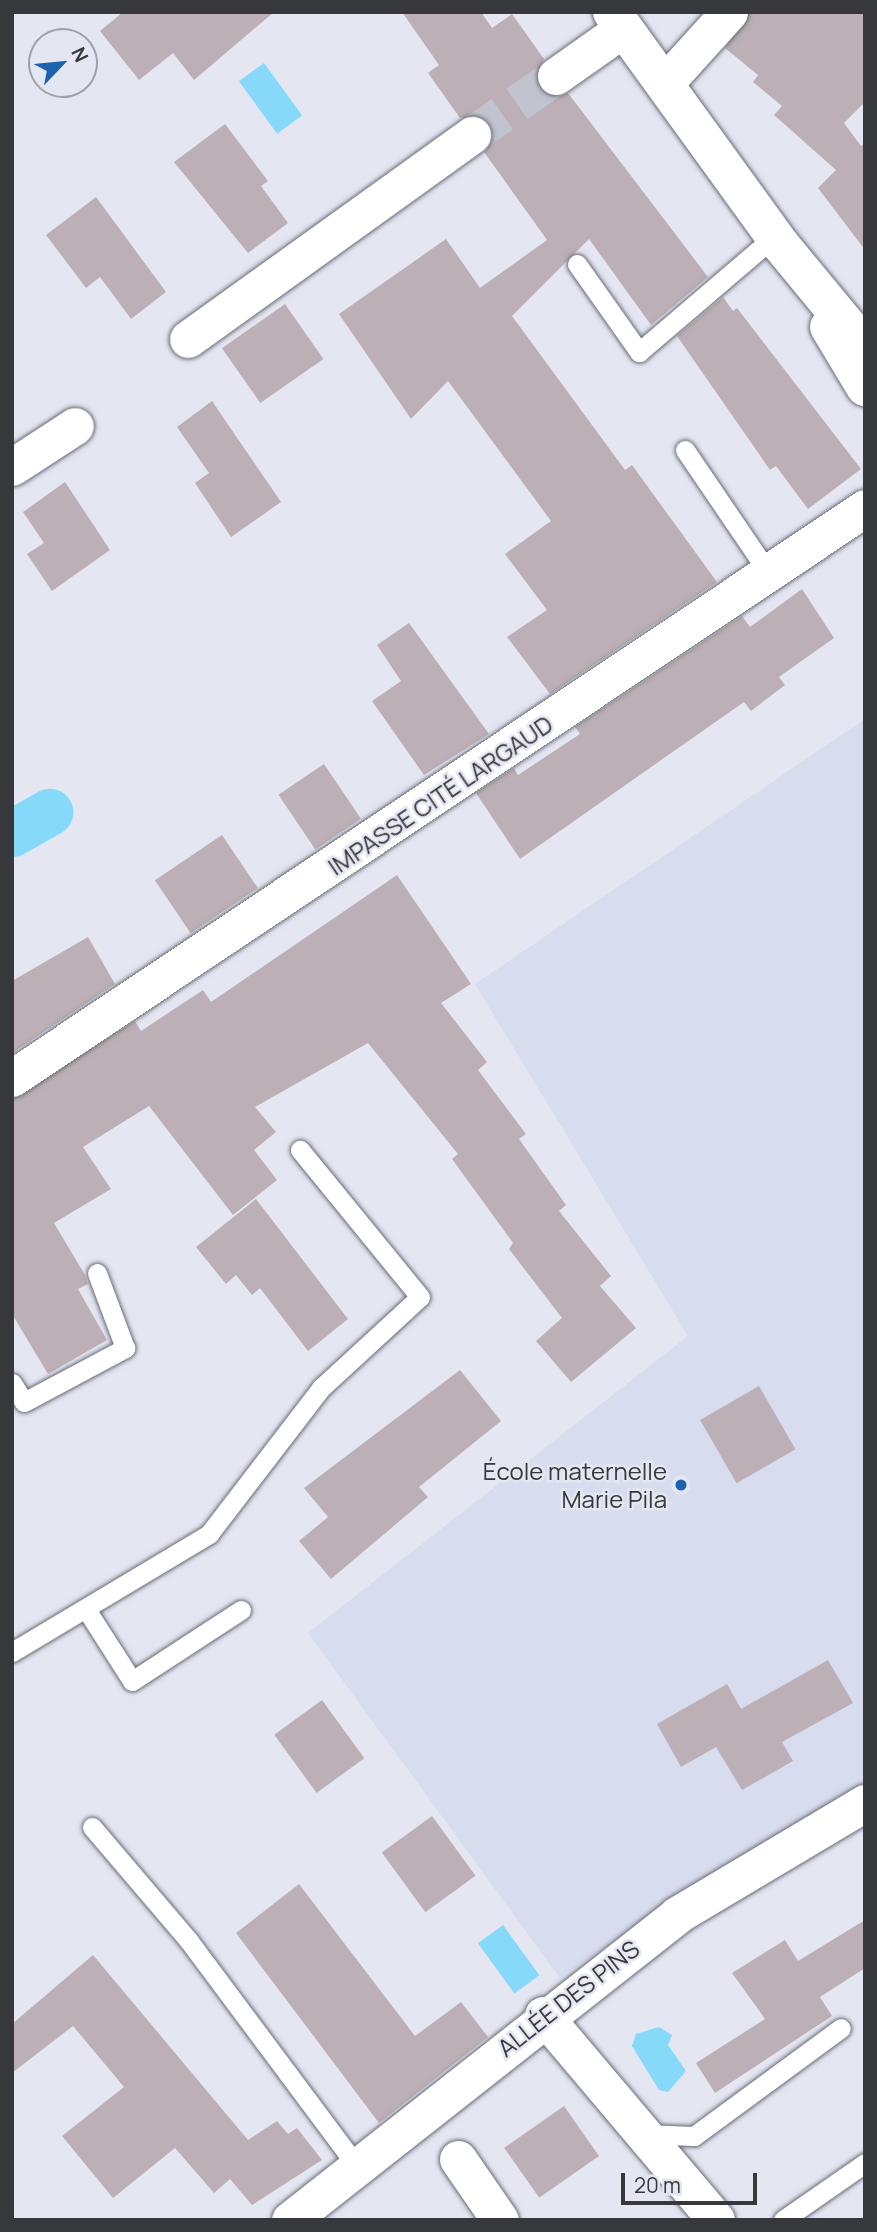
<!DOCTYPE html>
<meta charset="utf-8">
<style>
body{margin:0}
#map{position:relative;width:877px;height:2232px;overflow:hidden;background:#e4e7f2;font-family:Manrope,sans-serif}
div>[style]{position:absolute}
.built>*{inset:0;background:#d7dcee}
.water>*{inset:0;background:#87d9fa;transform-origin:0 0}
.canal>*{height:47px;margin:-23.5px;padding:0 23.5px;transform-origin:23.5px;border-radius:23.5px;background:#87d9fa}
.building>*{inset:0;background:#bcb0b6;transform-origin:0 0}
.street-tunnel>*{height:37px;margin-top:-18.5px;transform-origin:0;background:repeating-linear-gradient(90deg,#c1c4ce 0 37px,transparent 0 55px)}
.roads{filter:drop-shadow(0 0 2px #696c76) drop-shadow(0 0 2px #696c76)}
.lane>*{height:19px;margin:-9.5px;padding:0 9.5px;transform-origin:9.5px;border-radius:9.5px;background:#fff}
.street>*{height:37px;margin:-18.5px;padding:0 18.5px;transform-origin:18.5px;border-radius:18.5px;background:#fff}
.secondary>*{height:38px;margin:-19px;padding:0 19px;transform-origin:19px;border-radius:19px;background:#fff}
.dots>*{width:19px;height:19px;translate:-50% -50%;box-sizing:border-box;border:4px solid #e4e7f2;border-radius:50%}
span{translate:-50% -50%;white-space:nowrap;text-align:center;line-height:1.15;-webkit-text-stroke:5px #e4e7f2;paint-order:stroke}
.street-label{font-size:24px;color:#37383c}
.poi-label{font-size:24px;color:#37383c}
.right{translate:-100% -50%;text-align:right}
.frame{position:absolute;inset:0;border:14px solid #37383c;pointer-events:none}
.north{position:absolute;left:28px;top:28px;width:70px;height:70px;box-sizing:border-box;background:#e4e7f2;border:2px solid #9fa1a9;border-radius:50%;rotate:64deg;font-size:19px;font-weight:700;line-height:28px;text-align:center;color:#37383c}
.north::after{content:'';display:block;margin:auto;width:24px;height:32px;background:#1d61b1;clip-path:polygon(50% 0,100% 100%,50% 72%,0 100%)}
.scale{position:absolute;left:621px;top:2173px;width:136px;height:32px;box-sizing:border-box;border:4px solid #37383c;border-top:0;padding-left:9px;font-size:21px;line-height:24px;white-space:nowrap;color:#37383c;-webkit-text-stroke:5px #e4e7f2;paint-order:stroke}
</style>
<div id="map">
<div class="built">
<i style="clip-path:polygon(865px 719px,865px 1789px,686px 1892px,560px 1978px,308px 1633px,688px 1336px,475px 984px)"></i>
</div>
<div class="water">
<i style="left:264px;top:63px;width:65px;height:31px;rotate:54deg"></i>
<i style="left:503px;top:1925px;width:62px;height:31px;rotate:54deg"></i>
<i style="clip-path:polygon(659px 2027px,672px 2035px,668px 2045px,686px 2071px,668px 2092px,659px 2090px,632px 2046px,636px 2034px)"></i>
</div>
<div class="canal">
<i style="left:12px;top:833px;width:43px;rotate:-29.6deg"></i>
</div>
<div class="building">
<i style="clip-path:polygon(123px 12px,274px 12px,194px 80px,173px 53px,139px 80px,100px 31px)"></i>
<i style="clip-path:polygon(402px 12px,481px 12px,492px 28px,512px 14px,544px 59px,535px 77px,539px 89px,557px 97px,568px 93px,708px 277px,651px 325px,589px 239px,512px 316px,625px 470px,632px 465px,717px 582px,550px 694px,507px 637px,547px 610px,505px 554px,551px 521px,448px 381px,411px 419px,339px 314px,446px 239px,480px 288px,547px 240px,484px 152px,491px 143px,489px 123px,480px 116px,460px 118px,428px 73px,439px 65px)"></i>
<i style="clip-path:polygon(749px 12px,865px 12px,865px 102px,844px 123px,861px 146px,865px 143px,865px 250px,818px 188px,836px 170px,774px 115px,782px 106px,753px 82px,758px 75px,725px 48px)"></i>
<i style="clip-path:polygon(225px 124px,268px 181px,261px 186px,288px 223px,248px 253px,174px 162px)"></i>
<i style="clip-path:polygon(96px 197px,166px 292px,131px 319px,100px 277px,86px 288px,46px 235px)"></i>
<i style="clip-path:polygon(723px 297px,733px 311px,737px 308px,861px 469px,808px 509px,776px 466px,770px 470px,677px 336px)"></i>
<i style="left:285px;top:304px;width:67px;height:77px;rotate:55deg"></i>
<i style="clip-path:polygon(212px 401px,281px 502px,231px 537px,195px 483px,209px 473px,177px 427px)"></i>
<i style="clip-path:polygon(65px 482px,110px 550px,52px 591px,27px 554px,44px 543px,23px 512px)"></i>
<i style="clip-path:polygon(802px 589px,834px 638px,779px 677px,785px 685px,751px 711px,744px 702px,520px 859px,476px 793px,514px 768px,518px 775px,580px 734px,575px 727px,742px 616px,750px 627px)"></i>
<i style="clip-path:polygon(409px 623px,489px 734px,424px 775px,372px 701px,401px 681px,377px 645px)"></i>
<i style="left:324px;top:764px;width:66px;height:55px;rotate:56deg"></i>
<i style="left:222px;top:835px;width:64px;height:81px;rotate:56deg"></i>
<i style="clip-path:polygon(397px 875px,471px 984px,441px 1003px,487px 1062px,478px 1070px,526px 1134px,519px 1139px,566px 1205px,559px 1211px,611px 1276px,600px 1286px,636px 1328px,571px 1382px,536px 1341px,562px 1318px,509px 1249px,513px 1243px,452px 1159px,458px 1154px,368px 1043px,255px 1107px,276px 1132px,254px 1150px,277px 1180px,233px 1215px,149px 1106px,83px 1147px,111px 1189px,54px 1223px,85px 1275px,88px 1284px,78px 1289px,107px 1340px,48px 1374px,12px 1314px,12px 1099px,135px 1021px,141px 1031px,203px 990px,211px 1002px)"></i>
<i style="clip-path:polygon(88px 937px,115px 984px,12px 1053px,12px 981px)"></i>
<i style="clip-path:polygon(256px 1199px,348px 1319px,308px 1351px,260px 1288px,252px 1295px,236px 1275px,226px 1284px,196px 1247px)"></i>
<i style="clip-path:polygon(460px 1370px,501px 1421px,419px 1487px,428px 1497px,331px 1579px,299px 1541px,328px 1517px,304px 1488px)"></i>
<i style="left:759px;top:1386px;width:73px;height:68px;rotate:60deg"></i>
<i style="clip-path:polygon(828px 1660px,853px 1703px,782px 1742px,793px 1761px,742px 1790px,716px 1747px,681px 1767px,657px 1724px,727px 1684px,741px 1709px)"></i>
<i style="left:322px;top:1700px;width:72px;height:59px;rotate:54deg"></i>
<i style="left:432px;top:1816px;width:74px;height:62px;rotate:54deg"></i>
<i style="clip-path:polygon(299px 1884px,415px 2036px,461px 2002px,488px 2037px,379px 2123px,236px 1933px)"></i>
<i style="clip-path:polygon(865px 1920px,865px 1968px,820px 1997px,832px 2016px,715px 2093px,696px 2063px,765px 2019px,732px 1973px,785px 1940px,798px 1961px)"></i>
<i style="clip-path:polygon(93px 1955px,248px 2140px,277px 2121px,288px 2134px,297px 2128px,322px 2160px,252px 2205px,230px 2179px,214px 2193px,175px 2148px,113px 2198px,62px 2136px,124px 2087px,73px 2026px,12px 2073px,12px 2024px)"></i>
<i style="left:564px;top:2106px;width:61px;height:73px;rotate:55deg"></i>
</div>
<div class="street-tunnel">
<i style="left:472px;top:135px;width:103px;rotate:-35.1deg"></i>
</div>
<div class="roads">
<div class="lane">
<i style="left:577px;top:264px;width:108px;rotate:54.8deg"></i>
<i style="left:639px;top:352px;width:179px;rotate:-40.5deg"></i>
<i style="left:685px;top:450px;width:148px;rotate:55.8deg"></i>
<i style="left:12px;top:1383px;width:22px;rotate:58deg"></i>
<i style="left:24px;top:1402px;width:115px;rotate:-28.1deg"></i>
<i style="left:125px;top:1348px;width:80px;rotate:-110.5deg"></i>
<i style="left:86px;top:1609px;width:85px;rotate:57.4deg"></i>
<i style="left:132px;top:1681px;width:130px;rotate:-33.1deg"></i>
<i style="left:12px;top:1652px;width:230px;rotate:-30.9deg"></i>
<i style="left:209px;top:1534px;width:184px;rotate:-52.5deg"></i>
<i style="left:321px;top:1388px;width:134px;rotate:-42.6deg"></i>
<i style="left:420px;top:1297px;width:190px;rotate:-129.2deg"></i>
<i style="left:92px;top:1827px;width:150px;rotate:49.6deg"></i>
<i style="left:189px;top:1941px;width:281px;rotate:53.3deg"></i>
<i style="left:644px;top:2134px;width:50px;rotate:2.3deg"></i>
<i style="left:694px;top:2136px;width:182px;rotate:-36.3deg"></i>
<i style="left:783px;top:2220px;width:100px;rotate:-34.8deg"></i>
</div>
<div class="street">
<i style="left:556px;top:76px;width:83px;rotate:-35.2deg"></i>
<i style="left:664px;top:84px;width:97px;rotate:-47.9deg"></i>
<i style="left:188px;top:339px;width:350px;rotate:-35.7deg"></i>
<i style="left:12px;top:467px;width:75px;rotate:-33.1deg"></i>
<i style="left:12px;top:1078px;width:1026px;rotate:-33.75deg"></i>
<i style="left:543px;top:2015px;width:268px;rotate:49.8deg"></i>
<i style="left:458px;top:2159px;width:74px;rotate:55.5deg"></i>
<i style="left:290px;top:2220px;width:493px;rotate:-38.2deg"></i>
<i style="left:677px;top:1915px;width:219px;rotate:-30.8deg"></i>
</div>
<div class="secondary">
<i style="left:612px;top:12px;width:286px;rotate:54.1deg"></i>
<i style="left:780px;top:244px;width:134px;rotate:50.5deg"></i>
<i style="left:829px;top:327px;width:70px;rotate:59deg"></i>
</div>
</div>
<div class="dots">
<i style="left:681px;top:1485px;background:#1d61b1"></i>
</div>
<div class="street-label">
<span style="left:440px;top:795px;rotate:-34deg">IMPASSE CITÉ LARGAUD</span>
<span style="left:568px;top:1998px;rotate:-38deg">ALLÉE DES PINS</span>
</div>
<div class="poi-label">
<span class="right" style="left:667px;top:1485px">École maternelle<br>Marie Pila</span>
</div>
<div class="frame"></div>
<div class="north">N</div>
<div class="scale">20 m</div>
</div>
